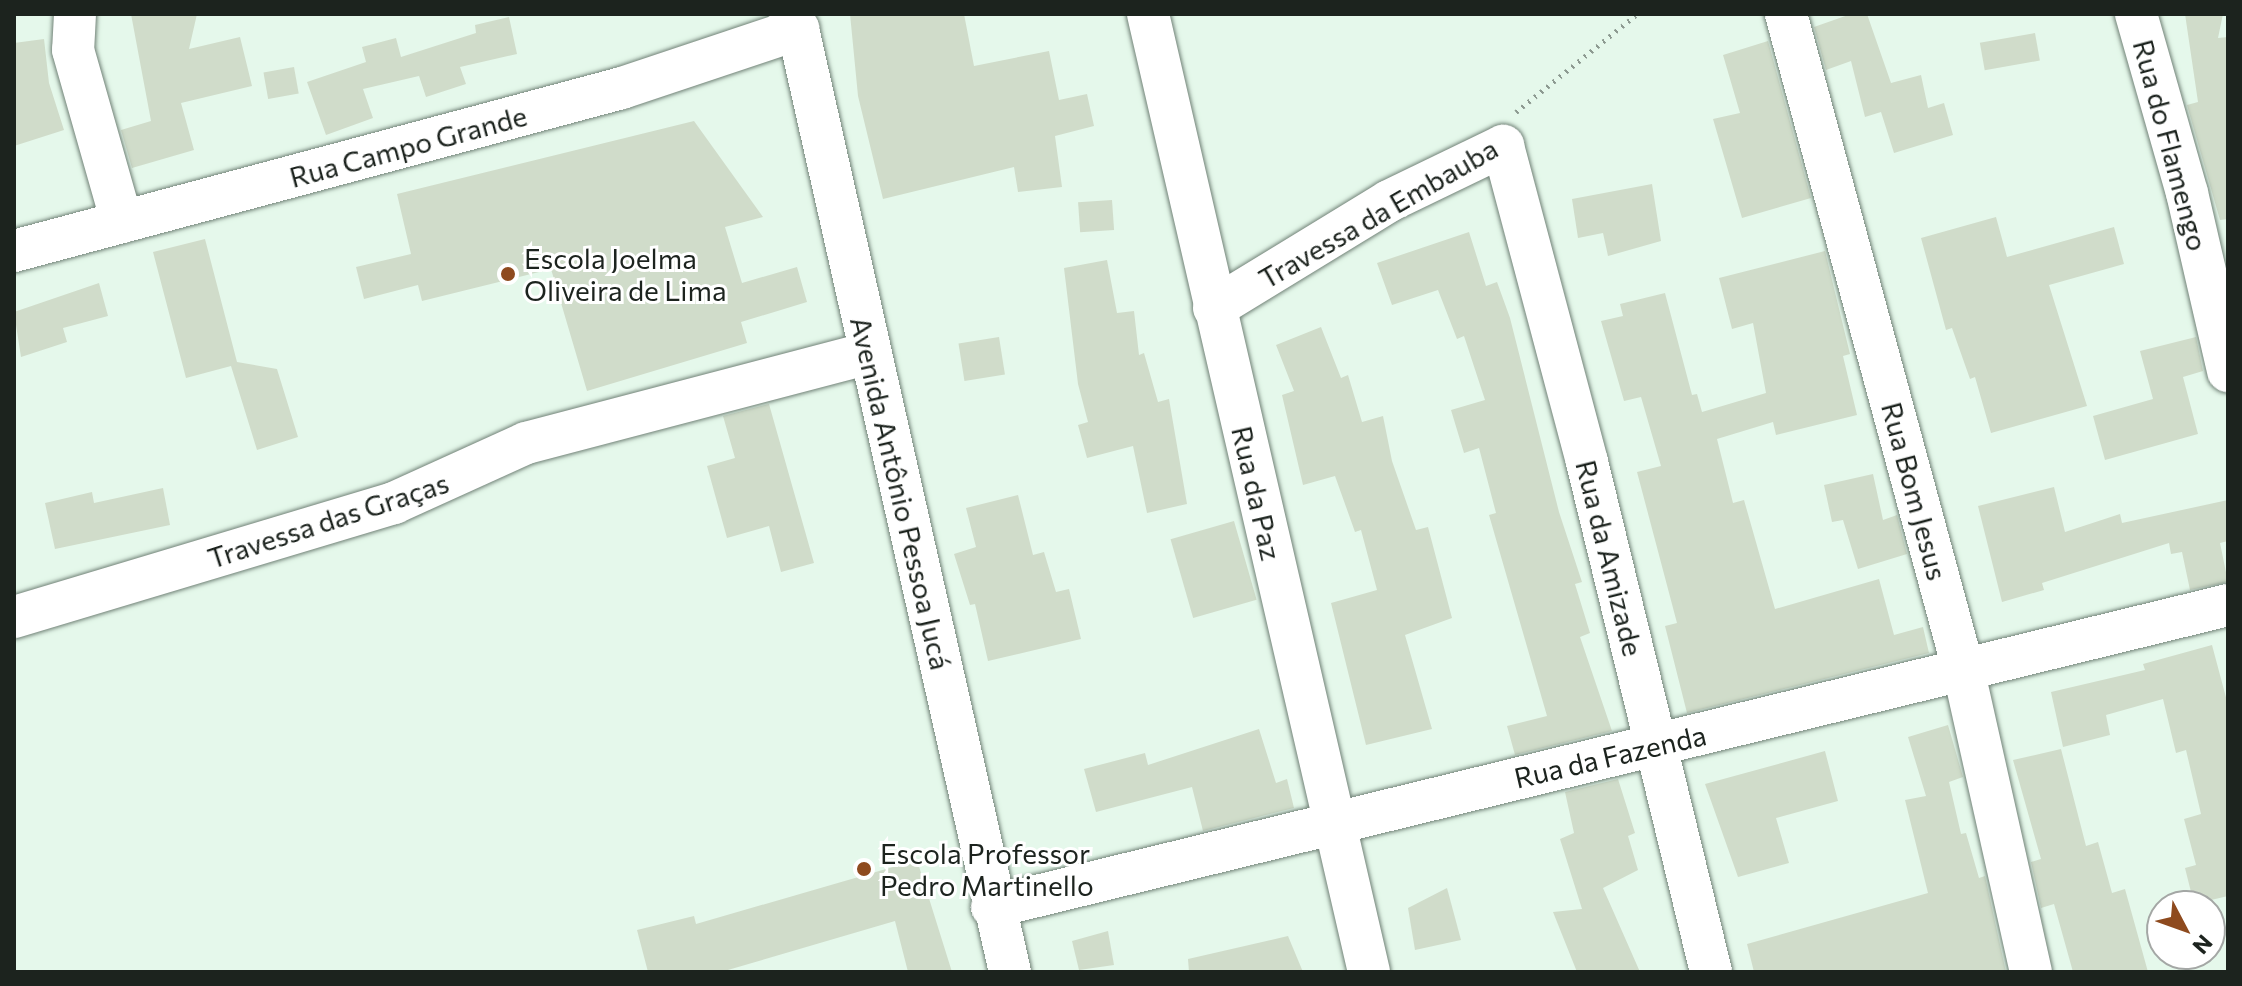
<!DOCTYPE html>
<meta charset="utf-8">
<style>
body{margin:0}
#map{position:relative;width:2242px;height:986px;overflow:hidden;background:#e5f8eb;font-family:Commissioner,sans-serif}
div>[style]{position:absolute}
.building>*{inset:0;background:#d0dcca;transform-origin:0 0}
.path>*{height:5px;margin-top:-2.5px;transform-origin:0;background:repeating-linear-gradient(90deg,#8d9a91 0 2px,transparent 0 8px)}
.roads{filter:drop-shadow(0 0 2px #718277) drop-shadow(0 0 2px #718277)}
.minor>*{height:42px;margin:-21px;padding:0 21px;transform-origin:21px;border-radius:21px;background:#fff}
.dots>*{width:22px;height:22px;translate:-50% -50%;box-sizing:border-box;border:4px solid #fff;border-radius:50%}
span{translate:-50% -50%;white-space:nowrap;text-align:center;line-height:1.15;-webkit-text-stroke:6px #fff;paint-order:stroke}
.street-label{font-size:28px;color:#1c231e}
.poi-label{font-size:28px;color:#1c231e}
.left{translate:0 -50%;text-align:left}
.frame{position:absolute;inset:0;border:16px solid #1c231e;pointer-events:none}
.north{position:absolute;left:2146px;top:890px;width:80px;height:80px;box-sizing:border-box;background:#fff;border:2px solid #a4a7a5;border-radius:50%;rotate:131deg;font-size:22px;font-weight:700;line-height:32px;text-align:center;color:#1c231e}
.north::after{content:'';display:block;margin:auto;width:28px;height:36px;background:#8e4a1e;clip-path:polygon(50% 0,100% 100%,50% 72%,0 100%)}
</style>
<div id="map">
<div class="building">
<i style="clip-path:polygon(131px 14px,197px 14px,189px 49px,240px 37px,252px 86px,181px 103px,194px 150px,132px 168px,121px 130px,151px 121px)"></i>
<i style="clip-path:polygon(850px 14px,964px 14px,974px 66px,1049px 51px,1059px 100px,1087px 94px,1094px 126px,1055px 136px,1062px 187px,1018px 192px,1014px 167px,883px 199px,858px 96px)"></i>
<i style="clip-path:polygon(1851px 14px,1867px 14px,1891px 83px,1921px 75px,1928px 108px,1944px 103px,1953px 135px,1894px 153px,1881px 112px,1865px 117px,1851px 61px,1826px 70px,1814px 27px)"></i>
<i style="clip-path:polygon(2185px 14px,2223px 14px,2218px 38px,2228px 37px,2228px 219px,2220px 220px,2187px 105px,2198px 102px)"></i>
<i style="clip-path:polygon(509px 17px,517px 54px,460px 67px,466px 84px,426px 97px,419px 76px,363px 89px,373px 118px,326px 135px,307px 82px,366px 62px,362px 47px,396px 38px,401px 57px,476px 33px,475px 25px)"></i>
<i style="left:2035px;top:33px;width:28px;height:56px;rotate:80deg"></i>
<i style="clip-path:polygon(44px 39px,49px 83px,64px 130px,14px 146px,14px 43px)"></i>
<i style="clip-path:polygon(1768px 41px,1811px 198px,1742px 218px,1713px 119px,1740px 113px,1723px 55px)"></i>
<i style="left:294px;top:67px;width:27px;height:31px;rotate:80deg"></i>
<i style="clip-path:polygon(694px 121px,763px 217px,725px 227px,742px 283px,797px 267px,807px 302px,741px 322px,747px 343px,587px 391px,551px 269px,422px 301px,418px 285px,364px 299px,356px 267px,411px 254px,397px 194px)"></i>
<i style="clip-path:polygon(1652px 184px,1661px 241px,1608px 256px,1603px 233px,1578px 238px,1572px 199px)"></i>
<i style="left:1112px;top:200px;width:30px;height:34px;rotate:86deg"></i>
<i style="clip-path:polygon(1996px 217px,2007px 257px,2114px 227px,2124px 264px,2049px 285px,2087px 406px,1991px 433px,1975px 377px,1970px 379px,1952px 328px,1946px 330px,1921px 238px)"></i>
<i style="clip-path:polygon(1469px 232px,1486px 286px,1497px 282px,1510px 318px,1559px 512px,1582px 582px,1575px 584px,1590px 633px,1580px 637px,1612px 731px,1515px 755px,1507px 726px,1547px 716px,1489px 515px,1496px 513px,1479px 448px,1464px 453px,1451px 410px,1485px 400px,1464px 336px,1457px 339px,1438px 290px,1392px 305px,1377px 263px)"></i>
<i style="clip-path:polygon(205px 239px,237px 362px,277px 369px,298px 437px,257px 450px,231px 366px,186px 378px,153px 252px)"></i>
<i style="clip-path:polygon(1825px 251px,1850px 354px,1843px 356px,1857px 415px,1776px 435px,1773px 422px,1717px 439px,1733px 503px,1744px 500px,1775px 609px,1879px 579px,1894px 635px,1923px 627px,1929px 653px,1687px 713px,1665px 626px,1677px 623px,1637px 472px,1661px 466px,1641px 397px,1624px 401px,1601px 321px,1623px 316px,1620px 304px,1665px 293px,1692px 395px,1697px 394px,1702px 412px,1766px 393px,1753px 323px,1732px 329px,1719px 278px)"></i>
<i style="clip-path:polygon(1107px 260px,1117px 313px,1134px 311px,1139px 355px,1144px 353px,1158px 402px,1169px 399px,1187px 504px,1147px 513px,1133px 446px,1087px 458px,1078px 425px,1088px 422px,1078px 384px,1064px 268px)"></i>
<i style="clip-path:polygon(99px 283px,108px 316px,63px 328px,67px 342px,21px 357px,14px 312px)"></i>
<i style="clip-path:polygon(1321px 327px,1341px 378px,1348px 375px,1362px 422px,1383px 416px,1392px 461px,1416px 530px,1428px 527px,1452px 618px,1405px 635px,1432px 729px,1366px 745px,1331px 603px,1377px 590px,1361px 530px,1355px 532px,1335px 476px,1303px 485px,1282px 395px,1294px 391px,1276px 345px)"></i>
<i style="left:999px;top:337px;width:38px;height:41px;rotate:81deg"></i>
<i style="clip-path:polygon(2196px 337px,2203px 371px,2183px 377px,2198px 434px,2105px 460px,2093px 416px,2153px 399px,2140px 351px)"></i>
<i style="clip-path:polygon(769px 404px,814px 563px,781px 572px,769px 526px,727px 538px,707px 466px,735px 458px,723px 416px)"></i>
<i style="clip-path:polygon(1873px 474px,1883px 520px,1897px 515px,1907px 554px,1858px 569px,1843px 520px,1832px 522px,1824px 485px)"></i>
<i style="clip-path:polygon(2054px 487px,2065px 532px,2120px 514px,2122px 523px,2228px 500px,2228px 541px,2220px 543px,2228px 582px,2190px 590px,2182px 552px,2171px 554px,2169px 543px,2042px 583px,2044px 590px,2002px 602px,1978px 506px)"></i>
<i style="clip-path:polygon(163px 488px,170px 525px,55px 549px,45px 503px,92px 492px,94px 503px)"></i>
<i style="clip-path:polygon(1018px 495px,1033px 555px,1044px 552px,1056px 592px,1069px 589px,1081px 639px,988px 661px,975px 604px,970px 605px,954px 554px,976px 547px,966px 508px)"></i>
<i style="left:1234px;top:521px;width:82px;height:66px;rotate:74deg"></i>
<i style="clip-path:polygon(2212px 645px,2228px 705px,2228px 896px,2194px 904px,2185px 868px,2196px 865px,2184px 819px,2201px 814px,2186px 750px,2176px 753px,2163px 699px,2106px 715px,2110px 735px,2063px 747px,2051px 692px,2145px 670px,2143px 664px)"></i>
<i style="clip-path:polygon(1948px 725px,1963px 777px,1949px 782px,1961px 834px,1966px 833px,1979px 878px,1985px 876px,2006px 972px,1754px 972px,1747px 944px,1928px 893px,1905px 800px,1926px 796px,1908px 737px)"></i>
<i style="clip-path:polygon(1259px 729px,1276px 783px,1287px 779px,1294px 808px,1203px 831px,1192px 787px,1096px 812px,1084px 769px,1145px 753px,1148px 765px)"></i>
<i style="clip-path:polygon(2061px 749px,2086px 846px,2098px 842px,2112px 893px,2125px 889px,2148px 972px,2073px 972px,2054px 904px,2041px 908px,2031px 862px,2041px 859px,2013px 760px)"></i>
<i style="clip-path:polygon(1825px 751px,1838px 801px,1776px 818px,1789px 863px,1738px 877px,1705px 784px)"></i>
<i style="clip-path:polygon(1618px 779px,1635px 833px,1628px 836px,1638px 870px,1603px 888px,1640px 972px,1577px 972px,1553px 912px,1582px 909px,1560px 839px,1574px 833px,1565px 792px)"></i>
<i style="clip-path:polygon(917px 860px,952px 972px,908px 972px,895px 921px,721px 972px,648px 972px,637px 930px,694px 916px,696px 924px)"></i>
<i style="clip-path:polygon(1447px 888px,1461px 940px,1415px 950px,1408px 908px)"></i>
<i style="clip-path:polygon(1108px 931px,1114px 965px,1079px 970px,1072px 941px)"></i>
<i style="clip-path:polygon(1288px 936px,1303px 972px,1189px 972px,1188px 959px)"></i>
</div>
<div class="path">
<i style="left:1516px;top:112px;width:156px;rotate:-39deg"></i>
</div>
<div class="roads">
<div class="minor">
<i style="left:75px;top:14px;width:36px;rotate:93deg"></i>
<i style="left:73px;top:50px;width:179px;rotate:74.1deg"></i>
<i style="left:790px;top:14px;width:17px;rotate:62deg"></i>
<i style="left:798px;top:29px;width:967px;rotate:77.33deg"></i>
<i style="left:1148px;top:14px;width:983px;rotate:77.01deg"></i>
<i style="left:1786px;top:14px;width:678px;rotate:74.86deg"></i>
<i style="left:1963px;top:668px;width:312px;rotate:77.4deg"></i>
<i style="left:2136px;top:14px;width:186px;rotate:74.1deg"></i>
<i style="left:2187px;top:193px;width:183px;rotate:77deg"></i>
<i style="left:14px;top:251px;width:629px;rotate:-15.01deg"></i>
<i style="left:622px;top:88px;width:186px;rotate:-18.5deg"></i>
<i style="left:1214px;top:308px;width:205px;rotate:-31.4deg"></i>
<i style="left:1389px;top:201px;width:127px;rotate:-25.8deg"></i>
<i style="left:1503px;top:146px;width:327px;rotate:75.1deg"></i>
<i style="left:1587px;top:462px;width:525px;rotate:76.33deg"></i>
<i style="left:14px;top:617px;width:397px;rotate:-16.7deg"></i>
<i style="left:394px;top:503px;width:145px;rotate:-24.4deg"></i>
<i style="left:526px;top:443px;width:356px;rotate:-14.7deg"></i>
<i style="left:992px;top:907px;width:1272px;rotate:-13.73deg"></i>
</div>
</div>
<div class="dots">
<i style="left:508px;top:274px;background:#8e4a1e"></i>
<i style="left:864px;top:869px;background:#8e4a1e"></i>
</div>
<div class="street-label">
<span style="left:2171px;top:145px;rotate:75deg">Rua do Flamengo</span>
<span style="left:408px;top:146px;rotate:-15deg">Rua Campo Grande</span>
<span style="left:1378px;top:213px;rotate:-30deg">Travessa da Embauba</span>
<span style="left:1915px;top:491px;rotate:75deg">Rua Bom Jesus</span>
<span style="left:901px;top:493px;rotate:77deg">Avenida Antônio Pessoa Jucá</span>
<span style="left:1257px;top:493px;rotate:77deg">Rua da Paz</span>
<span style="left:328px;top:520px;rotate:-18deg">Travessa das Graças</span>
<span style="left:1610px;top:558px;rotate:76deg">Rua da Amizade</span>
<span style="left:1610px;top:756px;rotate:-13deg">Rua da Fazenda</span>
</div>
<div class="poi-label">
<span class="left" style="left:524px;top:274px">Escola Joelma<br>Oliveira de Lima</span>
<span class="left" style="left:880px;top:869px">Escola Professor<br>Pedro Martinello</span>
</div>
<div class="frame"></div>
<div class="north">N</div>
</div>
